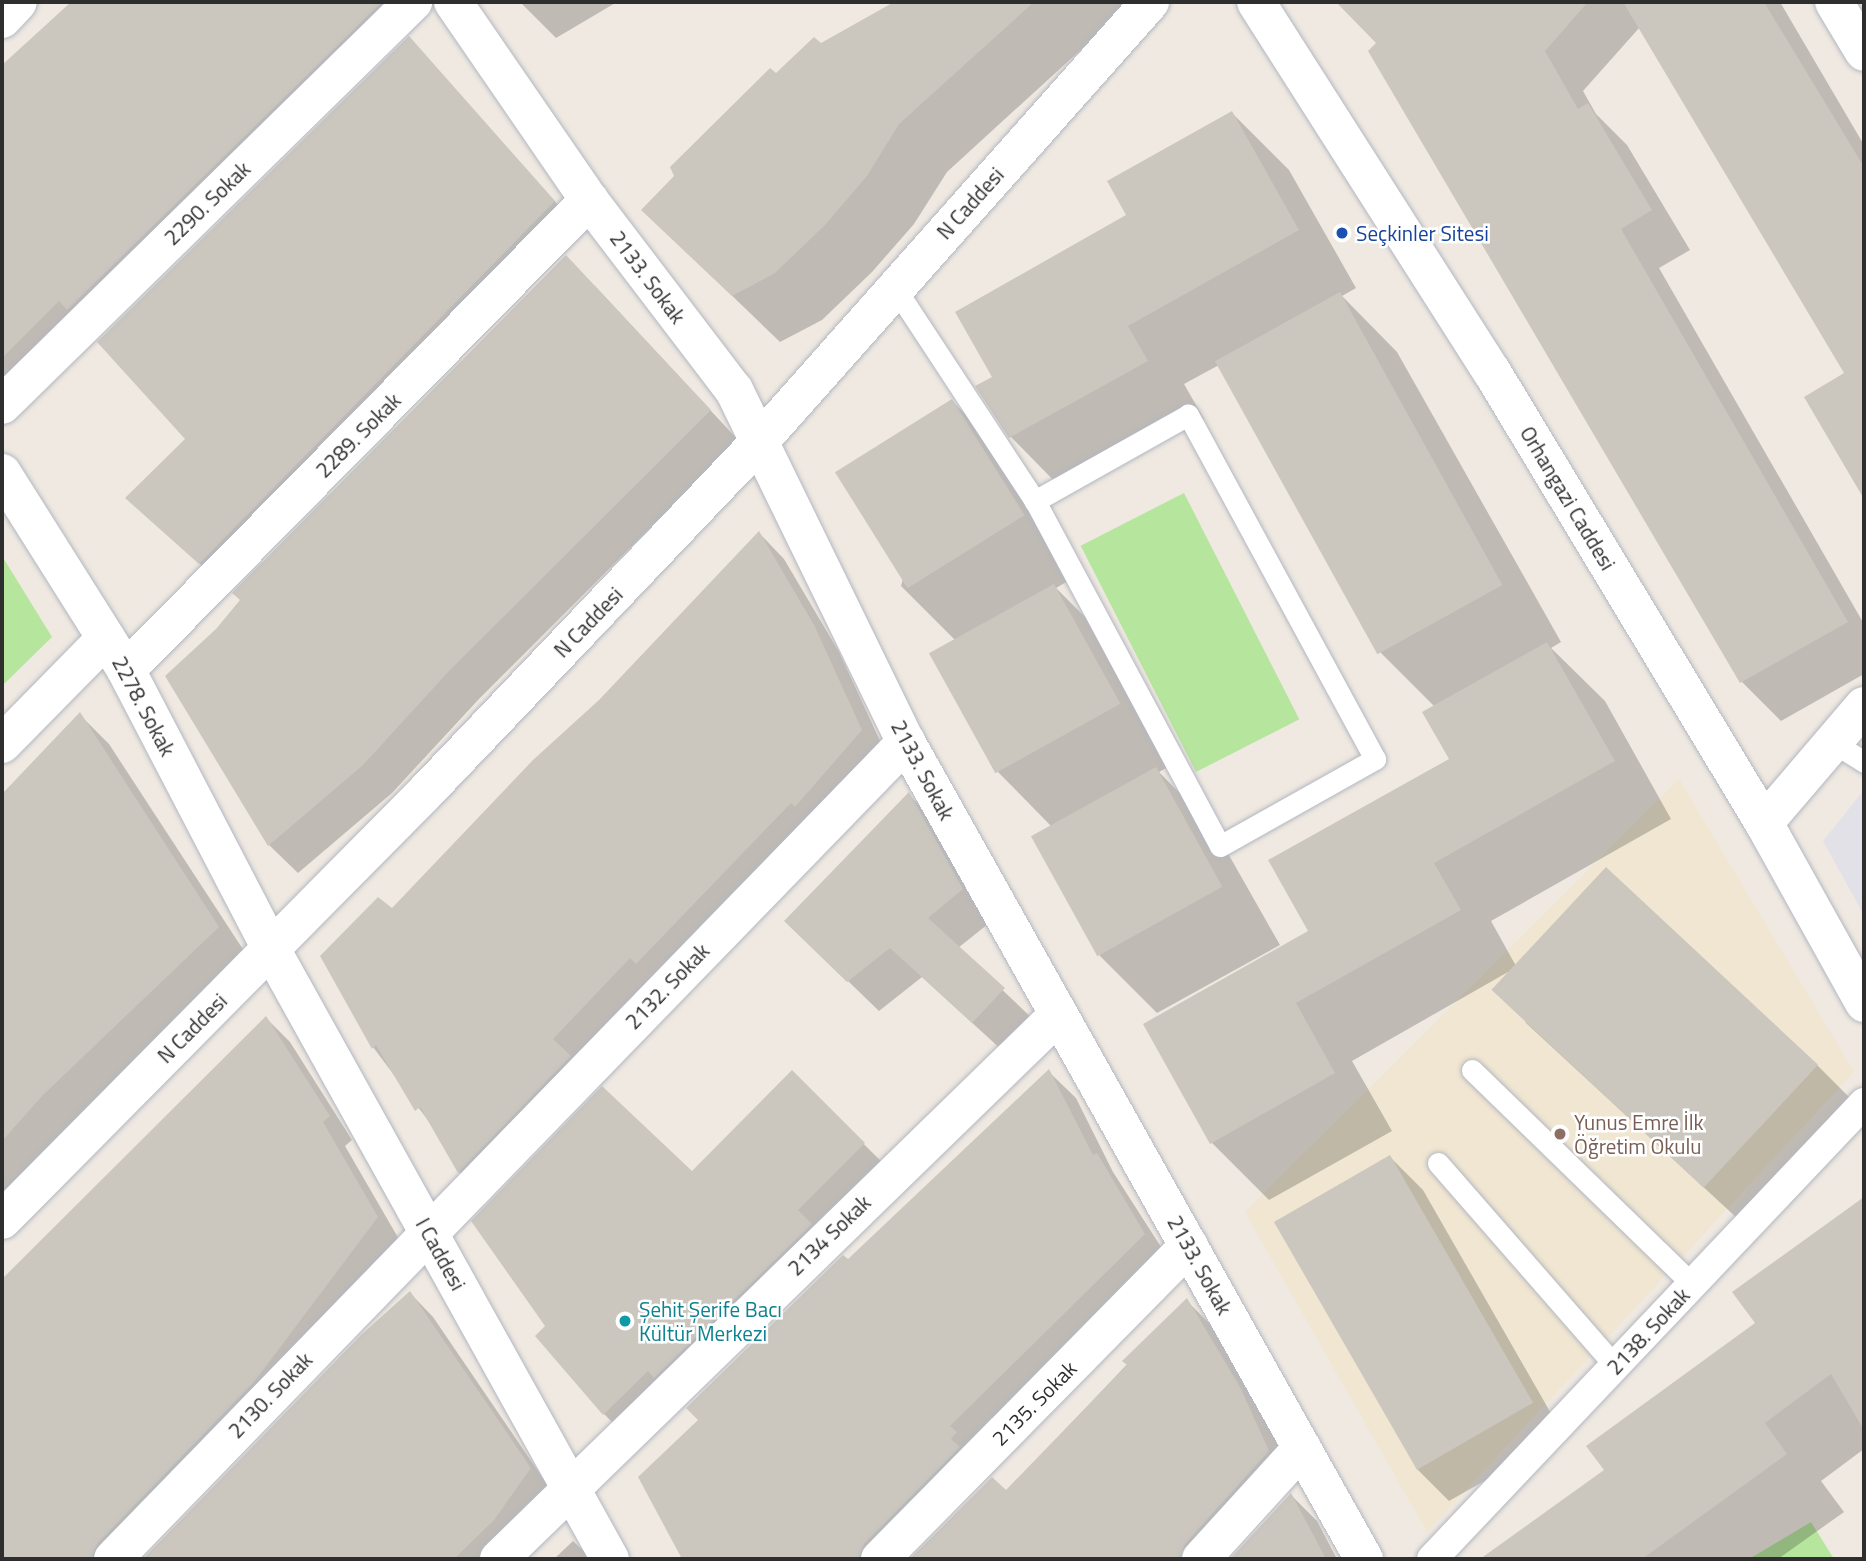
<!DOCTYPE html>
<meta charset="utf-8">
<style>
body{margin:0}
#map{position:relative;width:1866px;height:1561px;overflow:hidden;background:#efe9e1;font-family:"Titillium Web",sans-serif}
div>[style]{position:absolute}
.industrial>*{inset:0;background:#e3e1e8}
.education>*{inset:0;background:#f0e6d1}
.green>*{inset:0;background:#b6e59e;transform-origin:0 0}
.shadow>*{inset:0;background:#0003}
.building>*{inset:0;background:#cbc7bf;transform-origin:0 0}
.roads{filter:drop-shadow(0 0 2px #b4b7c1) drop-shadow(0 0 2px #b4b7c1)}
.service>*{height:21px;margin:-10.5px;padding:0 10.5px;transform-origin:10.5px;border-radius:10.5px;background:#fff}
.pedestrian>*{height:30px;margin:-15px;padding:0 15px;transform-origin:15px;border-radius:15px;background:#fff}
.minor>*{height:38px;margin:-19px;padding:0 19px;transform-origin:19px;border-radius:19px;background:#fff}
.tertiary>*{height:38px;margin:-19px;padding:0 19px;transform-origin:19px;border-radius:19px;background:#fff}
.secondary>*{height:38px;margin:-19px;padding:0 19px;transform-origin:19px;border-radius:19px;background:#fff}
.dots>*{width:19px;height:19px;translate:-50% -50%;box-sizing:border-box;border:4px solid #fff;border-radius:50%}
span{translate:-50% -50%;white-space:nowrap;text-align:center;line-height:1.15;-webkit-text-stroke:5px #fff;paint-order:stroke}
.street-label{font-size:21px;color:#2e2e2e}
.transit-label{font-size:21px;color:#164399}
.left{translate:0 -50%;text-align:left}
.education-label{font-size:21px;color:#785e54}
.culture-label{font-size:21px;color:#0d838f}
.frame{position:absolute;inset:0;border:4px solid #2e2e2e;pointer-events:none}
</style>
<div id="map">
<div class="industrial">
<i style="clip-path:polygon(1864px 790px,1864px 915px,1823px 841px)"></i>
</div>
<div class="education">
<i style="clip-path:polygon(1679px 779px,1854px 1072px,1427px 1532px,1245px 1212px)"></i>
</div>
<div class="green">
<i style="left:1184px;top:493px;width:254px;height:116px;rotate:63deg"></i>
<i style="clip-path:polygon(2px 556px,52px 637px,2px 686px)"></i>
<i style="clip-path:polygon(1811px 1522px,1834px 1559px,1749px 1559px)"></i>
</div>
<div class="shadow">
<i style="clip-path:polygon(76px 2px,410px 2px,2px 414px,2px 68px)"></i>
<i style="clip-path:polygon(520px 2px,617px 2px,556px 38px)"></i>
<i style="clip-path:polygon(897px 2px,1133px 2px,947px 172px,914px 224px,872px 272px,822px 320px,780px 342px,643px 210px,776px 76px)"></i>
<i style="clip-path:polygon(1339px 2px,1780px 2px,1864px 145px,1864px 495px,1806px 398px,1846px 374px,1640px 27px,1583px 91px,1596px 114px,1627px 145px,1690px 250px,1659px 268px,1864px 624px,1864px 674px,1781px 721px,1742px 682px,1379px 43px)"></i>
<i style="clip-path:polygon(409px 39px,577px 226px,224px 586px,128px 498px,188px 439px)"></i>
<i style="clip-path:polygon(1232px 113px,1289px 170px,1356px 288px,1342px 296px,1397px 352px,1561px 642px,1551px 648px,1605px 701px,1671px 819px,1491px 921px,1516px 966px,1817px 1065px,1850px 1098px,1738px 1219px,1526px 1023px,1508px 972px,1352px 1061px,1392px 1131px,1269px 1200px,1212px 1143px,1310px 932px,1451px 759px,1435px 707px,1381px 653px,1219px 365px,1184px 384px,1204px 419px,1068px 495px,1011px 437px,978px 387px,994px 377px,1129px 216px)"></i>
<i style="clip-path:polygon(595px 286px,738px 440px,478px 700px,392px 793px,298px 873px,269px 845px)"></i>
<i style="clip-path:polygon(952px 401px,1010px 459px,1080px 574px,1056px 588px,1111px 643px,1177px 762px,1159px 772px,1213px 827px,1280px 945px,1157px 1013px,1100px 956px,1052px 827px,998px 772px,931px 655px,956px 641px,901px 586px)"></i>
<i style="clip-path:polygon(759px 533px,784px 559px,839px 652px,887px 756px,484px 1197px,459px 1172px,433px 1127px,373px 1047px,392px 910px,601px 701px)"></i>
<i style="clip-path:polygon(80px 715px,109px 744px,248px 957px,2px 1205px,2px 800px)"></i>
<i style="clip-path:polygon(909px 795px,939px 825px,993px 920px,958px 948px,1034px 1020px,1004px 1052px,922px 977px,879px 1011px,817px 951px)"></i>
<i style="clip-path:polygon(266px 1018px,290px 1042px,352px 1140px,345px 1146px,400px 1241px,112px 1559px,2px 1559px,2px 1282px)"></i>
<i style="clip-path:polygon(1049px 1072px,1076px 1098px,1113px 1172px,1170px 1261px,901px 1559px,683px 1559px,640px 1478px,700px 1420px,848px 1262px)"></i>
<i style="clip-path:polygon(792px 1073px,893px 1173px,632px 1442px,604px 1414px,548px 1326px)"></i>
<i style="clip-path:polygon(1390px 1157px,1423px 1190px,1564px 1436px,1449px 1501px,1416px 1468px)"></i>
<i style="clip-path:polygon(1860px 1202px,1864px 1207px,1864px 1449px,1821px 1481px,1844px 1512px,1778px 1559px,1483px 1559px,1606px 1470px,1757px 1323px)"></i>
<i style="clip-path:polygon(410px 1293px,433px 1317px,553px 1493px,502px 1559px,144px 1559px)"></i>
<i style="clip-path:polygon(1187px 1301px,1213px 1327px,1266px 1416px,1295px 1479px,1222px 1559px,910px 1559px,992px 1479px,1006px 1492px)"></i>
<i style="clip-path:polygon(1291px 1495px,1317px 1521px,1337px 1559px,1233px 1559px)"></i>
<i style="clip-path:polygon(573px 1541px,592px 1559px,554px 1559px)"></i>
</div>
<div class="building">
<i style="clip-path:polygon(71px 2px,380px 4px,67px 310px,59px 301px,2px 358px,2px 65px)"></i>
<i style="clip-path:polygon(894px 2px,1034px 2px,899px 124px,867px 176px,825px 225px,775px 273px,732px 296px,641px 210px,674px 176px,670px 167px,770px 68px,776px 73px,814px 37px,821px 43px)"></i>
<i style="clip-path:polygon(1336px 2px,1588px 2px,1545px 51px,1578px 109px,1588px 103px,1652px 210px,1621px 229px,1848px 622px,1740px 683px,1368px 51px,1376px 43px)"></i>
<i style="clip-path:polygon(1623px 2px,1764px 2px,1864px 167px,1864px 499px,1804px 397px,1844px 373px)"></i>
<i style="clip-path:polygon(409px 36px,555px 201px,199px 564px,125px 498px,185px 439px,97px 342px)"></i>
<i style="clip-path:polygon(1232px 111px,1299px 230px,1128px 326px,1148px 361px,1009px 438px,975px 386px,992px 377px,955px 312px,1126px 215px,1107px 181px)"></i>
<i style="clip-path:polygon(566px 255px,711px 410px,449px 671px,363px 765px,268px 846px,165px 676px,216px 629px,240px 600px,232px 593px)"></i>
<i style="left:1340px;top:292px;width:335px;height:143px;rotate:61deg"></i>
<i style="left:952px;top:399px;width:137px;height:138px;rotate:58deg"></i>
<i style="clip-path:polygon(759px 531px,814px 625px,862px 730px,795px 807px,791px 803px,636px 964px,630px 958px,553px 1039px,571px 1056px,458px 1173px,420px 1107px,415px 1111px,376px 1045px,372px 1049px,320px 956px,378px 897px,392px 908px,533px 760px,599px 700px)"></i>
<i style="left:1054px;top:584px;width:137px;height:143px;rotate:61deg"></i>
<i style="clip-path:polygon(1547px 642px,1615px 761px,1434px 863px,1461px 910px,1296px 1003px,1335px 1073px,1210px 1144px,1143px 1024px,1308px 931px,1268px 860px,1449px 759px,1422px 712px)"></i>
<i style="clip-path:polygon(80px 712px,219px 927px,43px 1095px,2px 1141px,2px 794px)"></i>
<i style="left:1156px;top:767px;width:137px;height:143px;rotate:61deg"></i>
<i style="clip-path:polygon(909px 792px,963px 889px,928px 918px,1005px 988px,972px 1023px,890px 948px,847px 982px,784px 921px)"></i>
<i style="left:1606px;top:867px;width:290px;height:168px;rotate:43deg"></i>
<i style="clip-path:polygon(266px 1016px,330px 1116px,323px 1122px,378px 1217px,254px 1382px,97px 1544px,92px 1559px,2px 1559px,2px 1279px)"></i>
<i style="clip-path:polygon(1049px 1069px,1093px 1155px,1097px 1153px,1145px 1234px,950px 1426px,957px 1432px,951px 1439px,960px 1447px,864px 1544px,859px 1559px,682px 1559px,638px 1477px,698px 1420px,686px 1408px,843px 1255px,848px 1259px)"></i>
<i style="clip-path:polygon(792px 1070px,865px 1143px,798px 1210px,812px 1224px,654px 1378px,648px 1371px,603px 1415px,535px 1336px,545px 1326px,471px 1221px,602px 1086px,692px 1171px)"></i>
<i style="left:1390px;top:1155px;width:286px;height:134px;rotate:60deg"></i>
<i style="clip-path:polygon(1864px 1197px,1864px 1430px,1831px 1374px,1765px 1423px,1787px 1454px,1642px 1559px,1480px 1559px,1604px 1470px,1586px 1446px,1755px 1323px,1732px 1292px)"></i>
<i style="clip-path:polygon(410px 1291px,531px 1468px,494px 1520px,454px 1559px,143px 1559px,361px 1335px)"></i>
<i style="clip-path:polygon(1187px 1298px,1240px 1387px,1269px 1451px,1185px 1544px,1180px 1559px,910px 1559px,992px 1477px,1006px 1490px,1127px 1365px,1122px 1361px)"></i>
<i style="clip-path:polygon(1291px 1493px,1326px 1559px,1230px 1559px)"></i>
</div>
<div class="roads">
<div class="service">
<i style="left:895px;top:288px;width:255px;rotate:56.7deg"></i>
<i style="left:1035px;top:501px;width:391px;rotate:61.8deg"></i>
<i style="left:1220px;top:846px;width:178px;rotate:-29.3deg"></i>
<i style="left:1375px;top:759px;width:392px;rotate:-118.5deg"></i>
<i style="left:1188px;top:415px;width:176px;rotate:150.7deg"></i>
<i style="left:1834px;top:743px;width:36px;rotate:32deg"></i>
<i style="left:1472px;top:1070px;width:307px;rotate:44.2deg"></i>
<i style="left:1438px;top:1163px;width:269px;rotate:48.9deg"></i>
</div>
<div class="pedestrian">
<i style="left:1432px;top:1559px;width:628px;rotate:-46.55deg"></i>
</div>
<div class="minor">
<i style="left:453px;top:2px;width:240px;rotate:55.5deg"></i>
<i style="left:589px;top:200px;width:239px;rotate:52.7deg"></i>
<i style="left:734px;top:390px;width:392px;rotate:64deg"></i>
<i style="left:906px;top:742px;width:937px;rotate:60.73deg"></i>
<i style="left:1834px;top:2px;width:58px;rotate:59deg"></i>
<i style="left:2px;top:19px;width:23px;rotate:-47deg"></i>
<i style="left:2px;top:405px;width:576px;rotate:-44.44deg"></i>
<i style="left:2px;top:473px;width:233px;rotate:57.8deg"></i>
<i style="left:126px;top:670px;width:314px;rotate:62.5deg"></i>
<i style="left:126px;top:670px;width:660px;rotate:-45.43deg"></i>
<i style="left:2px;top:744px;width:148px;rotate:-45.5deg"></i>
<i style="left:113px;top:1559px;width:1139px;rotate:-45.85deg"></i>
<i style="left:499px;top:1559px;width:781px;rotate:-44.22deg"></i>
<i style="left:880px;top:1559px;width:440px;rotate:-45.4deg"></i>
<i style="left:1201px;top:1559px;width:150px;rotate:-47.7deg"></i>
</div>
<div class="tertiary">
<i style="left:1764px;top:823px;width:154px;rotate:-49.5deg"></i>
<i style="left:271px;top:949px;width:698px;rotate:60.94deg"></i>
<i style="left:2px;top:1220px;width:600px;rotate:-45.27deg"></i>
<i style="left:424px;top:794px;width:489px;rotate:-46.4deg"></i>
<i style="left:761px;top:440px;width:586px;rotate:-48.39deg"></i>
</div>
<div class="secondary">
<i style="left:1256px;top:2px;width:439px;rotate:57.5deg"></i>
<i style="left:1492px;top:372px;width:527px;rotate:58.91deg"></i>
<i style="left:1764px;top:823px;width:206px;rotate:60.9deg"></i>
</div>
</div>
<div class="dots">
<i style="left:1342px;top:233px;background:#1a4fb4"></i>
<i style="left:1560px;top:1134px;background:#8d6e63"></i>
<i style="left:625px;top:1321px;background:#0f9aa8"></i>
</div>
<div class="street-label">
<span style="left:207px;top:203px;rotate:-44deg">2290. Sokak</span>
<span style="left:970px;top:203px;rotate:-48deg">N Caddesi</span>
<span style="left:648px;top:277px;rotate:53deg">2133. Sokak</span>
<span style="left:358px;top:435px;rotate:-45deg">2289. Sokak</span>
<span style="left:1568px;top:498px;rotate:59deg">Orhangazi Caddesi</span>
<span style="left:588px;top:622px;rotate:-46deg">N Caddesi</span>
<span style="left:144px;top:706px;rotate:62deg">2278. Sokak</span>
<span style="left:923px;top:770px;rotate:62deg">2133. Sokak</span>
<span style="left:667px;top:986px;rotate:-46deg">2132. Sokak</span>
<span style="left:192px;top:1028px;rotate:-45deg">N Caddesi</span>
<span style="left:829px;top:1235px;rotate:-44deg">2134 Sokak</span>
<span style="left:441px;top:1254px;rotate:61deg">I Caddesi</span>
<span style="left:1200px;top:1265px;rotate:61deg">2133. Sokak</span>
<span style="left:1648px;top:1331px;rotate:-47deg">2138. Sokak</span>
<span style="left:270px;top:1395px;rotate:-46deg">2130. Sokak</span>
<span style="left:1034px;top:1403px;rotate:-45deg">2135. Sokak</span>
</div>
<div class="transit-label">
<span class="left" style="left:1356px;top:233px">Seçkinler Sitesi</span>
</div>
<div class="education-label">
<span class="left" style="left:1574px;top:1134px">Yunus Emre İlk<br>Öğretim Okulu</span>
</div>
<div class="culture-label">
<span class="left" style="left:639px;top:1321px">Şehit Şerife Bacı<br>Kültür Merkezi</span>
</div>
<div class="frame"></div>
</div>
